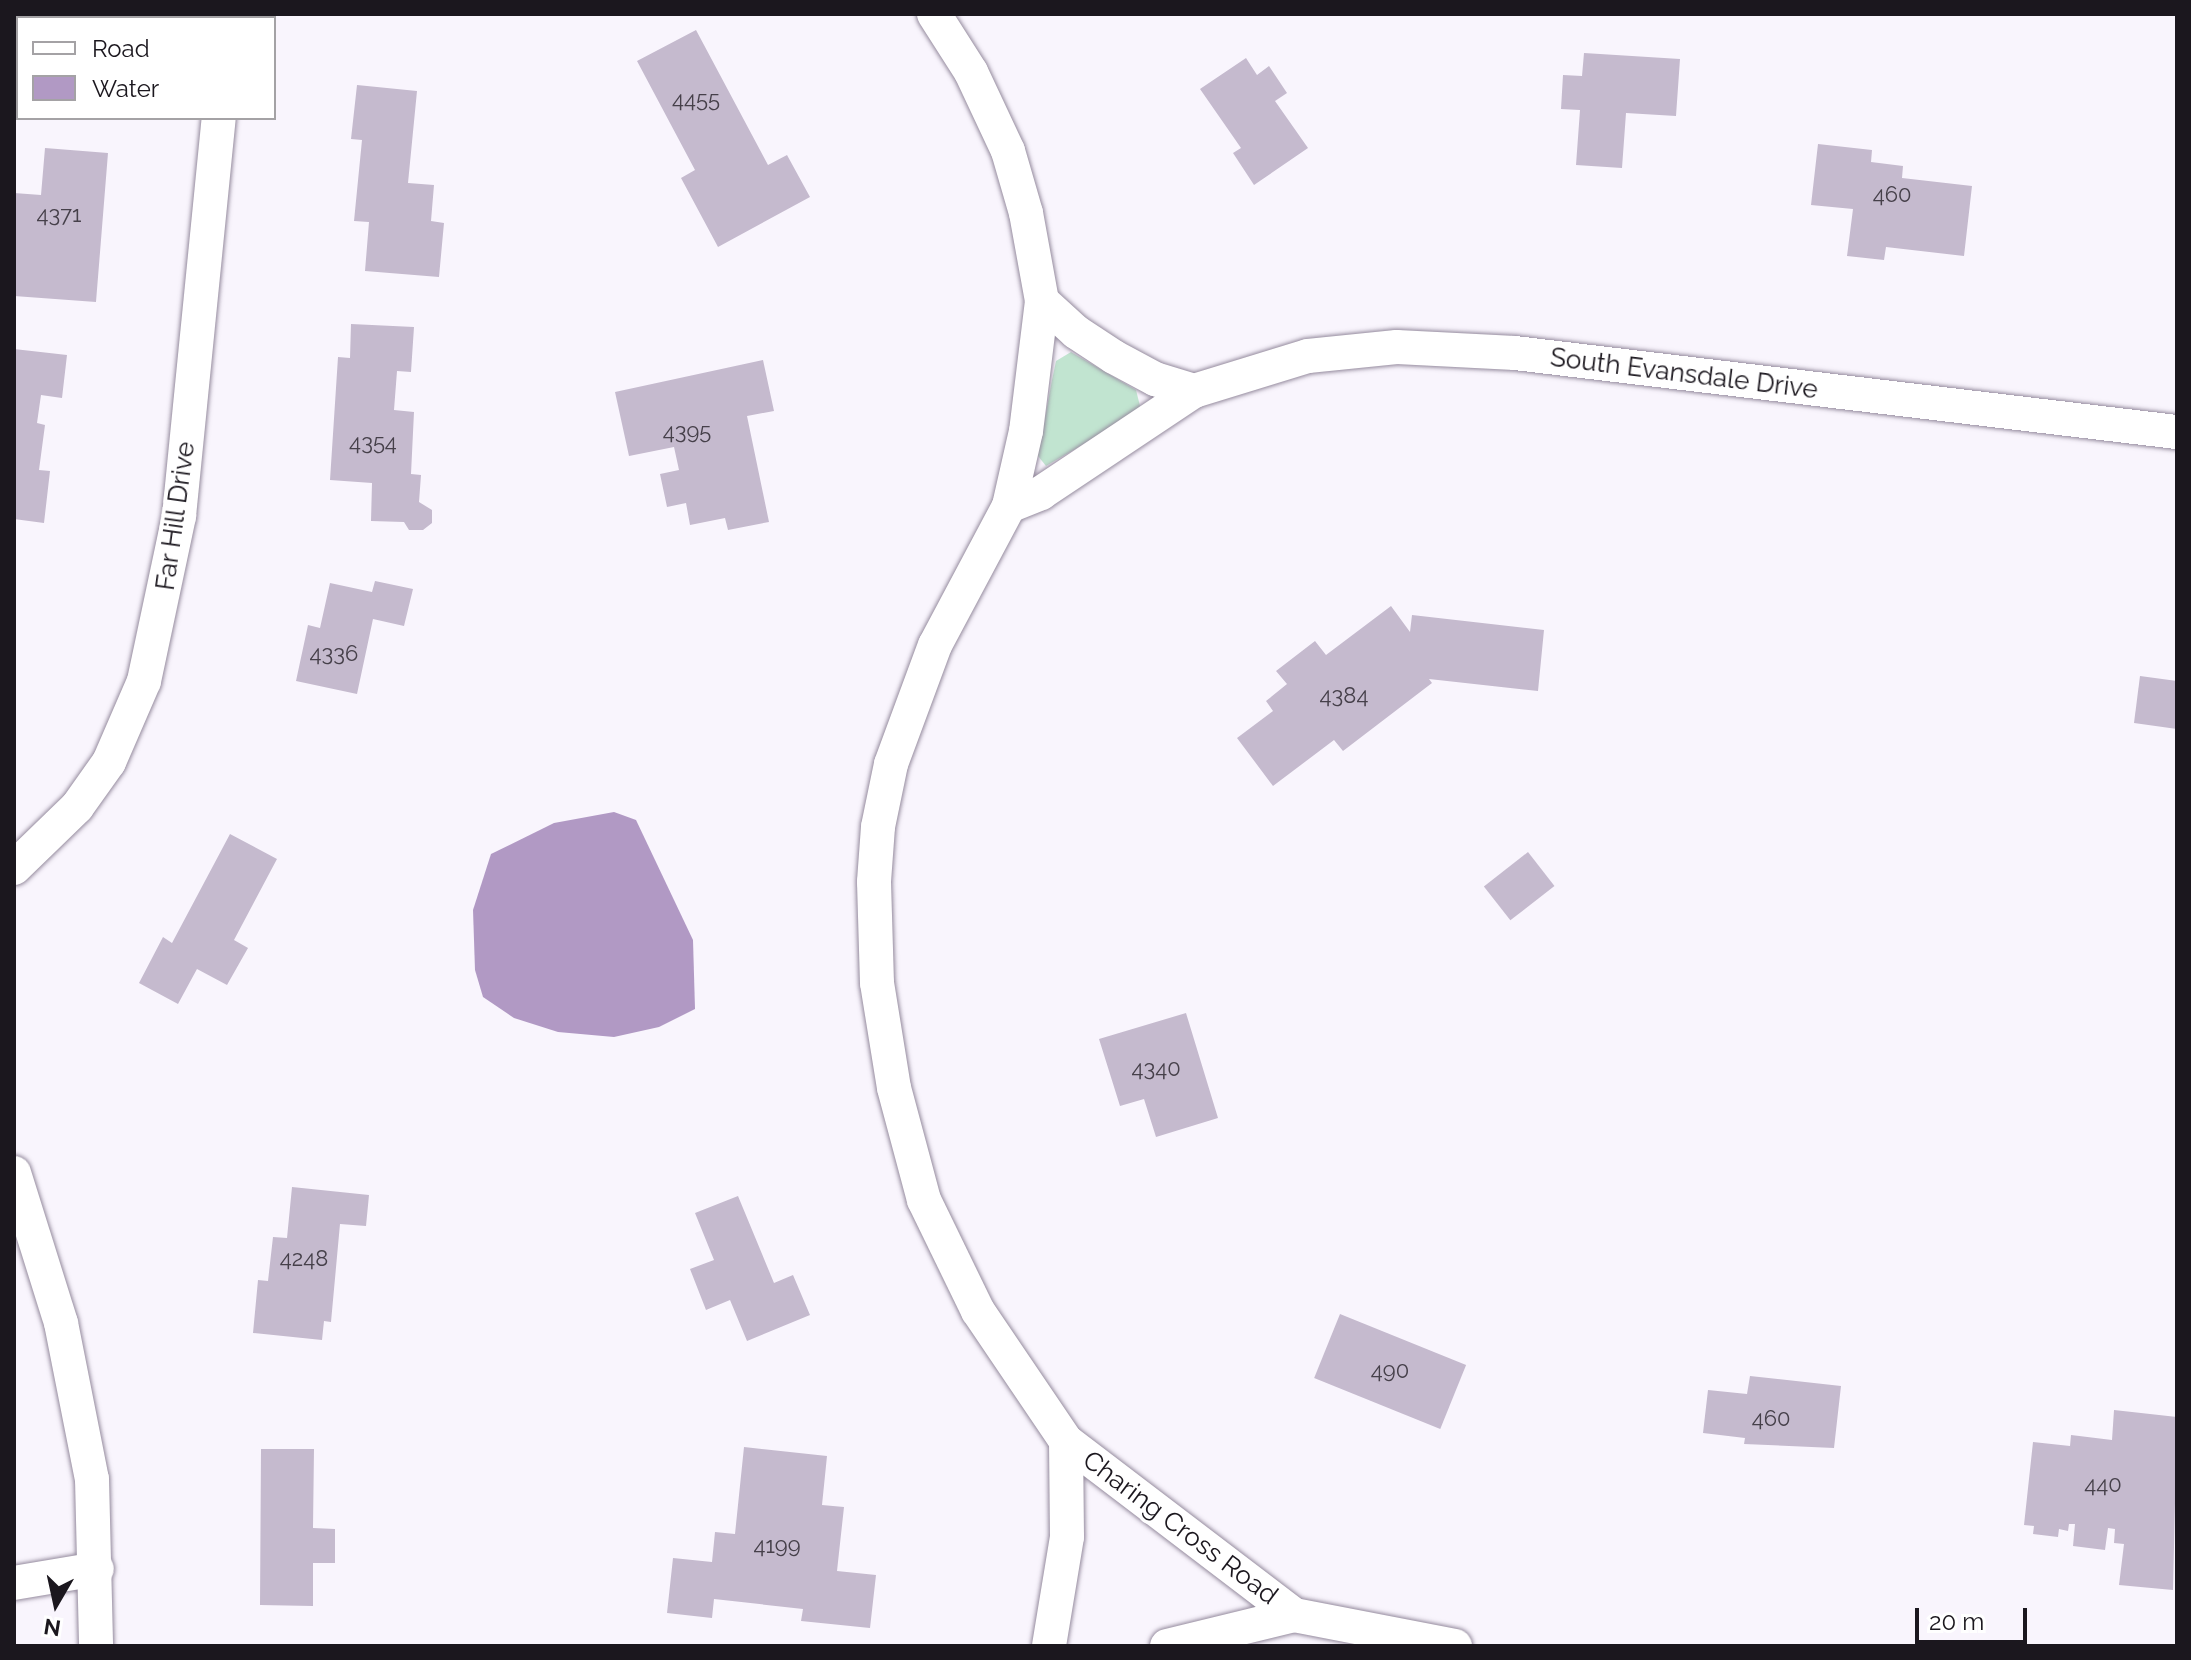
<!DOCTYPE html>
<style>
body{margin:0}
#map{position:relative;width:2191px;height:1660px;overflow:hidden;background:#f9f5fd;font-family:Raleway,sans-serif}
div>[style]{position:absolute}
.green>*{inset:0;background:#c1e4d0}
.water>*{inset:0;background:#b199c4}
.building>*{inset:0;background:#c5bace;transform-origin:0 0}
.roads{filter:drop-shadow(0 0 2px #958b9e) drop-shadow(0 0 2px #958b9e)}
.street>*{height:34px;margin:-17px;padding:0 17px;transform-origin:17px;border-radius:17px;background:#fff}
span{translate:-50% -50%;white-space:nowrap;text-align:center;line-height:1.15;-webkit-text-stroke:7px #fff;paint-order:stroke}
.number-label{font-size:22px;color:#46404a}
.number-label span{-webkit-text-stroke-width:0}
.street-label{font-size:26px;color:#1b171e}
.frame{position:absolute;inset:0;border:16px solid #1b171e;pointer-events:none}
.legend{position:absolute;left:16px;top:16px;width:260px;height:104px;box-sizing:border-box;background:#fff;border:2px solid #a4a2a5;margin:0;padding:10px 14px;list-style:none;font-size:24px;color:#1b171e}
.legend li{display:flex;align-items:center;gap:16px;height:40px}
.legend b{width:40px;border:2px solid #a4a2a5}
.north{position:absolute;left:16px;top:1564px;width:80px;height:80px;-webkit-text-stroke:6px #fff;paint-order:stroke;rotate:189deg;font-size:22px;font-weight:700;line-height:32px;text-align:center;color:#1b171e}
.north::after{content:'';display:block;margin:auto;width:28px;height:36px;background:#1b171e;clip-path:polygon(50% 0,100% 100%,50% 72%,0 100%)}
.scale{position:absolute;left:1915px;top:1608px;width:112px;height:36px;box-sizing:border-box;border:4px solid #1b171e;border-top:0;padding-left:10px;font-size:24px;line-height:28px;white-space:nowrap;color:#1b171e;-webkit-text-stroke:6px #fff;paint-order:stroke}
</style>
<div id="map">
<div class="green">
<i style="clip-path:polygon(1071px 352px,1136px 390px,1140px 406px,1137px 413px,1046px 466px,1038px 456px,1052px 380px,1056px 361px)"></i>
</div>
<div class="water">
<i style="clip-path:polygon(614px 812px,636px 820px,693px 940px,695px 1009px,659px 1027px,614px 1037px,558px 1032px,514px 1018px,483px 997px,475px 970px,473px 910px,491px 854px,554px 823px)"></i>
</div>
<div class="building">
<i style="clip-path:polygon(696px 30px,768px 165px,787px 155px,810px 197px,718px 247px,681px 178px,695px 170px,637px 61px)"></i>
<i style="clip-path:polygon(1584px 53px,1680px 59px,1676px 116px,1626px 113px,1622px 168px,1576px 165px,1580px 110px,1561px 109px,1563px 75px,1582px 76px)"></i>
<i style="clip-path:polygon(1246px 58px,1257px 75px,1269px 66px,1287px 93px,1275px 101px,1308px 148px,1254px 185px,1233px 153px,1241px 148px,1200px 89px)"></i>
<i style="clip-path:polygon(357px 85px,417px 91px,408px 183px,434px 185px,431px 221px,444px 223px,439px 277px,365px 271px,369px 222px,354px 221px,362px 140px,351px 139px)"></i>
<i style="clip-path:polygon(1818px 144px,1872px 150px,1871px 162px,1903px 166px,1902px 178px,1972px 186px,1964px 256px,1886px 247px,1884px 260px,1847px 256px,1853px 209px,1811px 205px)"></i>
<i style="clip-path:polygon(45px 148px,108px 153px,96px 302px,14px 296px,14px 193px,41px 195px)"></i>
<i style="clip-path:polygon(351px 324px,414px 327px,411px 372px,397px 371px,394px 410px,414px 412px,411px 474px,421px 475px,419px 502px,432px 510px,432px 523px,423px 530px,409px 530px,404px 522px,371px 521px,372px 483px,330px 480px,338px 357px,350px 358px)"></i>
<i style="clip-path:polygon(14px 349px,67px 355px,62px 398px,41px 395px,37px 423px,45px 425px,39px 470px,50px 471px,44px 523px,14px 519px)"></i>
<i style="clip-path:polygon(763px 360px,774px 411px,747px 416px,769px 522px,728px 530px,725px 518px,690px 525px,686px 503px,667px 507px,660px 474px,679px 470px,674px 447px,629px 456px,615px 392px)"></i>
<i style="clip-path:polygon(375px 581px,413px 589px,404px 626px,373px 619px,357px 694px,296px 681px,308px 625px,320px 628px,330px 583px,372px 592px)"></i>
<i style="clip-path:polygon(1391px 606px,1410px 632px,1412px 615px,1544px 630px,1538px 691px,1429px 679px,1432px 683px,1343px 751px,1334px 740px,1273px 786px,1237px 738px,1273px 711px,1266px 701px,1287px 684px,1276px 671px,1315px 641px,1326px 655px)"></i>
<i style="clip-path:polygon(2140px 676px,2177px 681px,2177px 729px,2134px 723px)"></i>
<i style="clip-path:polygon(230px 834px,277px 859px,234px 940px,248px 948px,227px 985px,197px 969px,178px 1004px,139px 983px,163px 937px,172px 943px)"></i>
<i style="left:1528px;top:852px;width:43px;height:56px;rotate:52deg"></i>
<i style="clip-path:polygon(1186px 1013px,1218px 1118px,1156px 1137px,1144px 1099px,1120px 1106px,1099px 1039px)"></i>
<i style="clip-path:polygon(292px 1187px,369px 1195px,366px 1226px,340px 1224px,331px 1322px,324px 1321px,322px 1340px,253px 1333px,258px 1280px,268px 1281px,273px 1237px,287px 1238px)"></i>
<i style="clip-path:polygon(738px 1196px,774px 1283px,793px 1275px,810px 1315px,747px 1341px,730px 1300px,706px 1310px,690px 1269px,714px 1260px,695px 1213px)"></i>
<i style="left:1340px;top:1314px;width:136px;height:69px;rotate:22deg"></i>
<i style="clip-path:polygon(1750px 1376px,1841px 1386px,1834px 1448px,1744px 1444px,1745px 1438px,1703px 1433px,1708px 1390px,1747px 1394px)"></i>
<i style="clip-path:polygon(2114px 1410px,2177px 1417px,2173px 1590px,2119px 1585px,2124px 1544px,2114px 1543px,2115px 1529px,2108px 1528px,2105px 1550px,2073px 1546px,2075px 1524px,2069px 1524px,2068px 1531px,2059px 1529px,2058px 1537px,2033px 1534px,2034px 1526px,2024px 1525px,2033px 1442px,2070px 1446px,2071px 1435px,2112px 1440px)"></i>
<i style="clip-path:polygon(744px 1447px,827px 1456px,822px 1505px,844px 1507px,837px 1571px,876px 1575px,870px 1628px,801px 1621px,803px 1609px,714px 1599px,712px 1618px,667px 1613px,673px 1558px,712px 1562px,715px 1532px,735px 1534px)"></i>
<i style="clip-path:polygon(261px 1449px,314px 1449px,313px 1528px,335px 1529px,335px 1563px,313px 1563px,313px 1606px,260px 1605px)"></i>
</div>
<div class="roads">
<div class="street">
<i style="left:222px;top:14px;width:4px;rotate:90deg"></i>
<i style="left:934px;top:14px;width:69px;rotate:57.5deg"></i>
<i style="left:971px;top:72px;width:87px;rotate:64.9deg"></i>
<i style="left:1008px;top:151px;width:65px;rotate:73.8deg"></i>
<i style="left:1026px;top:213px;width:89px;rotate:79.7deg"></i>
<i style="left:1042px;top:301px;width:131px;rotate:97deg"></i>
<i style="left:1026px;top:431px;width:77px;rotate:102.8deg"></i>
<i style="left:1009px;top:506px;width:157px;rotate:118deg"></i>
<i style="left:935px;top:645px;width:127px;rotate:110.3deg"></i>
<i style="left:891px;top:764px;width:64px;rotate:101.7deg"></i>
<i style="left:878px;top:827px;width:55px;rotate:94.2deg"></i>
<i style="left:874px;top:882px;width:101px;rotate:88.3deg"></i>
<i style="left:877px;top:983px;width:106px;rotate:80.8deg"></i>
<i style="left:894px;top:1088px;width:116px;rotate:75deg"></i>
<i style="left:924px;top:1200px;width:123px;rotate:64.1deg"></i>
<i style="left:978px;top:1311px;width:157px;rotate:55.9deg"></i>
<i style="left:1066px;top:1441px;width:96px;rotate:89.4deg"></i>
<i style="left:1067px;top:1537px;width:110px;rotate:99.4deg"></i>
<i style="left:1042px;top:301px;width:46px;rotate:42.4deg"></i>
<i style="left:1076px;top:332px;width:45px;rotate:33.3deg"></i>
<i style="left:1114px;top:357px;width:47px;rotate:28.2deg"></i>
<i style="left:1155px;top:379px;width:41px;rotate:17.1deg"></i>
<i style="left:1009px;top:506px;width:35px;rotate:-22deg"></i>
<i style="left:1041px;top:493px;width:184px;rotate:-33.7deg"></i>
<i style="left:1194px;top:391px;width:119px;rotate:-17.1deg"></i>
<i style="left:1308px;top:356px;width:89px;rotate:-5.8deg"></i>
<i style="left:1397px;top:347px;width:118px;rotate:2.9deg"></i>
<i style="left:1515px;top:353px;width:667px;rotate:6.81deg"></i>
<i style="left:14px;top:868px;width:88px;rotate:-44.1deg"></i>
<i style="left:77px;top:807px;width:55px;rotate:-54.6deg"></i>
<i style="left:109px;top:762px;width:88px;rotate:-66.6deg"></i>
<i style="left:144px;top:681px;width:169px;rotate:-78deg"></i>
<i style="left:179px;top:516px;width:400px;rotate:-84.3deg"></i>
<i style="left:14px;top:1173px;width:157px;rotate:72.6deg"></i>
<i style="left:61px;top:1323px;width:159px;rotate:78.8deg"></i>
<i style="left:92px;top:1479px;width:167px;rotate:88.6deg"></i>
<i style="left:1066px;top:1441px;width:287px;rotate:37.3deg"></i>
<i style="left:14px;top:1583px;width:84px;rotate:-9.6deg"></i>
<i style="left:1167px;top:1646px;width:131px;rotate:-13.7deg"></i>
<i style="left:1294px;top:1615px;width:164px;rotate:10.9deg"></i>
</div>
</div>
<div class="number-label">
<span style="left:696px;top:100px">4455</span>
<span style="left:1892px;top:195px">460</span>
<span style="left:59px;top:215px">4371</span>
<span style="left:687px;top:432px">4395</span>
<span style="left:373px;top:443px">4354</span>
<span style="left:334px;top:654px">4336</span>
<span style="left:1344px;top:696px">4384</span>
<span style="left:1156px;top:1069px">4340</span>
<span style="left:304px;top:1259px">4248</span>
<span style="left:1390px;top:1371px">490</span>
<span style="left:1771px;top:1419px">460</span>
<span style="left:2103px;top:1485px">440</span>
<span style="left:777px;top:1546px">4199</span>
</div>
<div class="street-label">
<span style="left:1684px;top:374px;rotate:7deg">South Evansdale Drive</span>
<span style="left:176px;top:516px;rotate:-82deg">Far Hill Drive</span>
<span style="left:1180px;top:1528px;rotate:37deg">Charing Cross Road</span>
</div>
<div class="frame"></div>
<ul class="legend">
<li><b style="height:10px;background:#fff"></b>Road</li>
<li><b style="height:22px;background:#b199c4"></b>Water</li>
</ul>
<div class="north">N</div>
<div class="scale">20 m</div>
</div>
